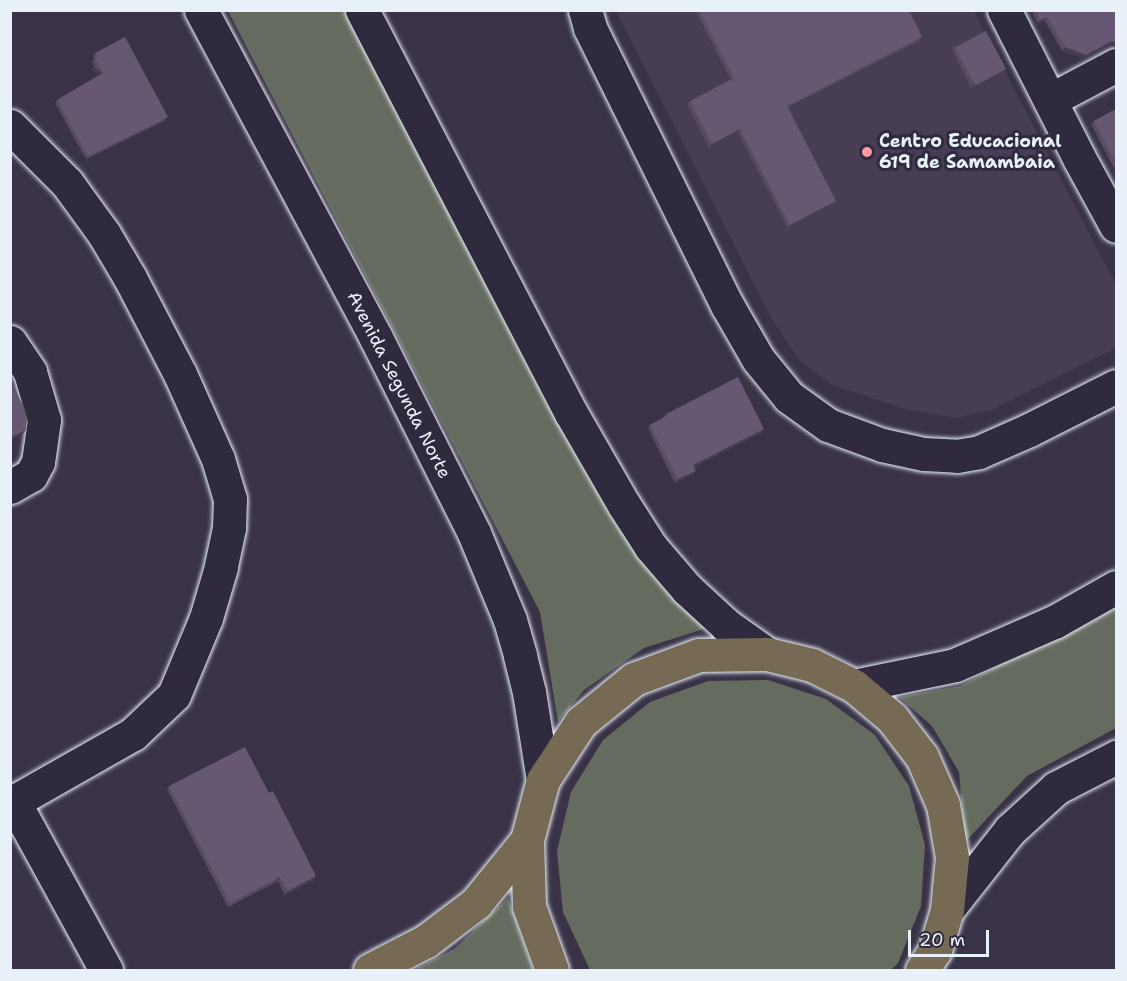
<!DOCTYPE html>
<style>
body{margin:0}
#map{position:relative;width:1127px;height:981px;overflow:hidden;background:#3a3348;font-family:"Shantell Sans",sans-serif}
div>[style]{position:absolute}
.built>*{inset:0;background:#473e55}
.green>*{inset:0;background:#656b5e}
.roads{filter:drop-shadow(0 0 2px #e8f1f8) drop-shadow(0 0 2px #e8f1f8)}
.minor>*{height:33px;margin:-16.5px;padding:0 16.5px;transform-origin:16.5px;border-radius:16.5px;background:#2f2a3d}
.major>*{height:33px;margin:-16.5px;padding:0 16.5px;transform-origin:16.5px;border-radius:16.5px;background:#766a55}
.wall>*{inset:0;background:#584b62}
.shaded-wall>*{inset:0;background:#473d50;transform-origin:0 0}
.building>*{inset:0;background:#665772;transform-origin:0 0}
.dots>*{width:16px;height:16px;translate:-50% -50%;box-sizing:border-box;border:3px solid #2f2a3d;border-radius:50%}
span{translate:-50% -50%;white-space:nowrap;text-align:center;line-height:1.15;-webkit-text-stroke:6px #2f2a3d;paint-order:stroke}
.poi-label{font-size:18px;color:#e8f1f8;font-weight:700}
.left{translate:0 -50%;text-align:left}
.street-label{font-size:18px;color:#e8f1f8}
.frame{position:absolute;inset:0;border:12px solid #e8f1f8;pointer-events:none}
.scale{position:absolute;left:908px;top:930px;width:81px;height:27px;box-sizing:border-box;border:3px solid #e8f1f8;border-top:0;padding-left:8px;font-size:18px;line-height:21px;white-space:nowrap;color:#e8f1f8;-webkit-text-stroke:4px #2f2a3d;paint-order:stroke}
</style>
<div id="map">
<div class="built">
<i style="clip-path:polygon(616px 11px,974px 11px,1116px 285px,1116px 348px,991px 410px,956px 418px,908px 410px,832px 385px,799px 360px,770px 316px)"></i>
</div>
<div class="green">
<i style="clip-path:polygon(228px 11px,352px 11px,646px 567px,707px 628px,644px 648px,584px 690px,558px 722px,540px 612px)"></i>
<i style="clip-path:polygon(1116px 604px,1116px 728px,1027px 776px,965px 842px,959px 772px,932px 726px,899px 697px,960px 686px)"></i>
<i style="clip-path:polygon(768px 680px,826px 699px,875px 735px,909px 786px,925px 845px,921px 906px,898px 963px,891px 970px,590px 970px,563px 912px,557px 851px,571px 792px,603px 740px,650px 702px,708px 681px)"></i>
<i style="clip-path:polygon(508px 898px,533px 970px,414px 970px,454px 949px)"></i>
</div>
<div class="roads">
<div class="minor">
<i style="left:201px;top:10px;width:370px;rotate:61.9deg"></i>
<i style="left:375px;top:336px;width:220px;rotate:63.3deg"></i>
<i style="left:474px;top:533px;width:94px;rotate:67.5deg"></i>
<i style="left:510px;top:620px;width:37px;rotate:74deg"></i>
<i style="left:520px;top:656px;width:37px;rotate:76deg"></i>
<i style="left:529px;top:692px;width:89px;rotate:81deg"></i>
<i style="left:362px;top:10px;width:454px;rotate:62.6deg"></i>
<i style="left:571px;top:413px;width:106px;rotate:60.1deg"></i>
<i style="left:624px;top:505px;width:50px;rotate:57.3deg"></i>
<i style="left:651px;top:547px;width:55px;rotate:49.4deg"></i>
<i style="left:687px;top:589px;width:53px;rotate:42.7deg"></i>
<i style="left:726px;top:625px;width:50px;rotate:35.3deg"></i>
<i style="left:585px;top:10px;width:19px;rotate:74deg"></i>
<i style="left:590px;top:28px;width:309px;rotate:63.7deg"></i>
<i style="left:727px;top:305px;width:62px;rotate:60.1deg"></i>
<i style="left:758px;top:359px;width:49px;rotate:50.8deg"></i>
<i style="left:789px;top:397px;width:48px;rotate:35.7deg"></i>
<i style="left:828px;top:425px;width:58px;rotate:20.3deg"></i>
<i style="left:882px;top:445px;width:43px;rotate:12.1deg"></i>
<i style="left:924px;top:454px;width:33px;rotate:3deg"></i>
<i style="left:957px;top:456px;width:22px;rotate:-10deg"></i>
<i style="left:979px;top:452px;width:55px;rotate:-23.7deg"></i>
<i style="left:1029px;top:430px;width:97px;rotate:-26.8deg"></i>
<i style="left:1004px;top:10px;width:166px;rotate:63.1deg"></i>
<i style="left:1079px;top:158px;width:77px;rotate:61.4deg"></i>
<i style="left:1050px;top:100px;width:75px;rotate:-27.9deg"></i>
<i style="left:10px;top:126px;width:81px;rotate:45deg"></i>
<i style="left:67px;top:183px;width:63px;rotate:54deg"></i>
<i style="left:104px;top:234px;width:51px;rotate:59.4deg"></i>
<i style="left:130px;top:278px;width:108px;rotate:62.5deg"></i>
<i style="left:180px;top:374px;width:93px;rotate:65.9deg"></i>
<i style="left:218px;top:459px;width:42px;rotate:73.3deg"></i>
<i style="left:230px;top:499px;width:29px;rotate:92deg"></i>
<i style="left:229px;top:528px;width:40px;rotate:102deg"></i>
<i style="left:221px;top:567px;width:53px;rotate:106.4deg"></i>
<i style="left:206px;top:618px;width:83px;rotate:112.6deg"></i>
<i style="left:174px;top:695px;width:57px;rotate:136.4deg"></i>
<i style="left:133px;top:734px;width:142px;rotate:150.4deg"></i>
<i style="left:10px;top:342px;width:36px;rotate:56deg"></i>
<i style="left:30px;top:372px;width:50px;rotate:73.7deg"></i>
<i style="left:44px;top:420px;width:42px;rotate:98.1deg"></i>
<i style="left:38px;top:462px;width:15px;rotate:118deg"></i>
<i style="left:31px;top:475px;width:24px;rotate:150deg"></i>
<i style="left:854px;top:686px;width:103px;rotate:-11.7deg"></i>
<i style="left:955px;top:665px;width:108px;rotate:-23.5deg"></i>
<i style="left:1054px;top:622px;width:71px;rotate:-29.4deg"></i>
<i style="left:14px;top:802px;width:192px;rotate:61.3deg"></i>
<i style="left:947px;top:910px;width:102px;rotate:-51.8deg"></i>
<i style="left:1010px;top:830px;width:62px;rotate:-42.4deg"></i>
<i style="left:1056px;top:788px;width:68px;rotate:-27.3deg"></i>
</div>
<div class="major">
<i style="left:370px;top:970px;width:63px;rotate:-27.4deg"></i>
<i style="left:426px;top:941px;width:63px;rotate:-37.2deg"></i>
<i style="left:476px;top:903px;width:81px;rotate:-51deg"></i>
<i style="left:552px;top:970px;width:68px;rotate:-109.8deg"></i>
<i style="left:529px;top:906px;width:66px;rotate:-91.7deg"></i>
<i style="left:527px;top:840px;width:62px;rotate:-75.1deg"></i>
<i style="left:543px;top:780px;width:69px;rotate:-56.8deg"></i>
<i style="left:581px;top:722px;width:68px;rotate:-39.1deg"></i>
<i style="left:634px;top:679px;width:69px;rotate:-20.3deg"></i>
<i style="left:699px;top:655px;width:68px;rotate:-0.8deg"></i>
<i style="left:767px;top:654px;width:46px;rotate:13.7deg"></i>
<i style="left:812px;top:665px;width:47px;rotate:26.6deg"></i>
<i style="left:854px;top:686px;width:50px;rotate:40.1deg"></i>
<i style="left:892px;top:718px;width:49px;rotate:52.4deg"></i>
<i style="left:922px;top:757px;width:52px;rotate:66.4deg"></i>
<i style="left:943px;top:805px;width:53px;rotate:80.2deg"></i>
<i style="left:952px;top:857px;width:53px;rotate:95.4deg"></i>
<i style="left:947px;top:910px;width:42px;rotate:106.7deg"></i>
<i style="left:935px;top:950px;width:24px;rotate:123deg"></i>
</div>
</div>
<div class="wall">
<i style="clip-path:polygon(695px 10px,909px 10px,922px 37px,920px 40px,788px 107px,834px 205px,788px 228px,738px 133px,709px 148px,687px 104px,690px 101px,731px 80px)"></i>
<i style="clip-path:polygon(1031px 10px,1116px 10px,1116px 47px,1110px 45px,1084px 58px,1062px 51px,1045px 21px,1038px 23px)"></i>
<i style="clip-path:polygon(954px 46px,1003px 72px,971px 88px,952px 49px)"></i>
<i style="clip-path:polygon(95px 53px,166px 120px,86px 159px,55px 103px,57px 100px,99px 75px,92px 62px,94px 59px,93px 57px)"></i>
<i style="clip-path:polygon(1116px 109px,1116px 172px,1091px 124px,1094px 121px)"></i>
<i style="clip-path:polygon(666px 414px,764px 429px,762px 432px,694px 467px,694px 474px,675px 483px,648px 428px,650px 425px,664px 417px)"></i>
<i style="clip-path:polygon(169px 786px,269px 793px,316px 876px,314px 880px,285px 895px,278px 881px,228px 907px,167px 789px)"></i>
</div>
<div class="shaded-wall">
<i style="clip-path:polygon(1047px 17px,1045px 21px,1038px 23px,1040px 20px)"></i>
<i style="left:922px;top:37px;width:4px;height:152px;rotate:124deg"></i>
<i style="clip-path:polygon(1112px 41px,1116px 42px,1116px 47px,1110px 45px,1084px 58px,1062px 51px,1065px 47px)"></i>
<i style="clip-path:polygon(1006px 69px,1003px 72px,971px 88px,973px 85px)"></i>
<i style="left:168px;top:117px;width:4px;height:89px;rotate:124deg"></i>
<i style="clip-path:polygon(740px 129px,738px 133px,709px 148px,712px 144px)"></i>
<i style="clip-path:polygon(836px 201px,834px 205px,788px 228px,790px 225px)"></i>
<i style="clip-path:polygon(764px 429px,762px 432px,691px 469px,693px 465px)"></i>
<i style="clip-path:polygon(26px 430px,23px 433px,10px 441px,10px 438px)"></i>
<i style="clip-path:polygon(696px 471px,694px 474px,675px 483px,678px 479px)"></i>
<i style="clip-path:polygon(316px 876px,314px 880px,285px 895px,288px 891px)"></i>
<i style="left:280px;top:877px;width:4px;height:56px;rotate:117deg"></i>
</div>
<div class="building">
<i style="clip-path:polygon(699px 10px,909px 10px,922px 37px,787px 106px,836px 201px,790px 225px,740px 129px,712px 144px,690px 101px,734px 78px)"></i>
<i style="clip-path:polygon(1036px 10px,1116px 10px,1116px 42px,1112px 41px,1086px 55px,1065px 47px,1047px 17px,1040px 20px)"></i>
<i style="left:986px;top:31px;width:43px;height:35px;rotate:62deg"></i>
<i style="clip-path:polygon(125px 37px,168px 117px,88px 156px,57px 100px,103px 73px,95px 58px,98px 57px,95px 53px)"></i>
<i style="clip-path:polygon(1116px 109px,1116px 163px,1094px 121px)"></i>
<i style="clip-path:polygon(738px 377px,764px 429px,693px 465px,696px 471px,678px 479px,650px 425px,667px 416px,666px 414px)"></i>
<i style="clip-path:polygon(10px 381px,23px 405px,27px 418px,26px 430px,10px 438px)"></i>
<i style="clip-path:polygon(245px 747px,269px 793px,273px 791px,316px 876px,288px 891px,280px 877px,230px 903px,169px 786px)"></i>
</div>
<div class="dots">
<i style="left:867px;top:152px;background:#ff9aa2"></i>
</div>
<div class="poi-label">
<span class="left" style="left:879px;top:152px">Centro Educacional<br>619 de Samambaia</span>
</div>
<div class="street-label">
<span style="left:399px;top:385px;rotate:63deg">Avenida Segunda Norte</span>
</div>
<div class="frame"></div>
<div class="scale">20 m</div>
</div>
